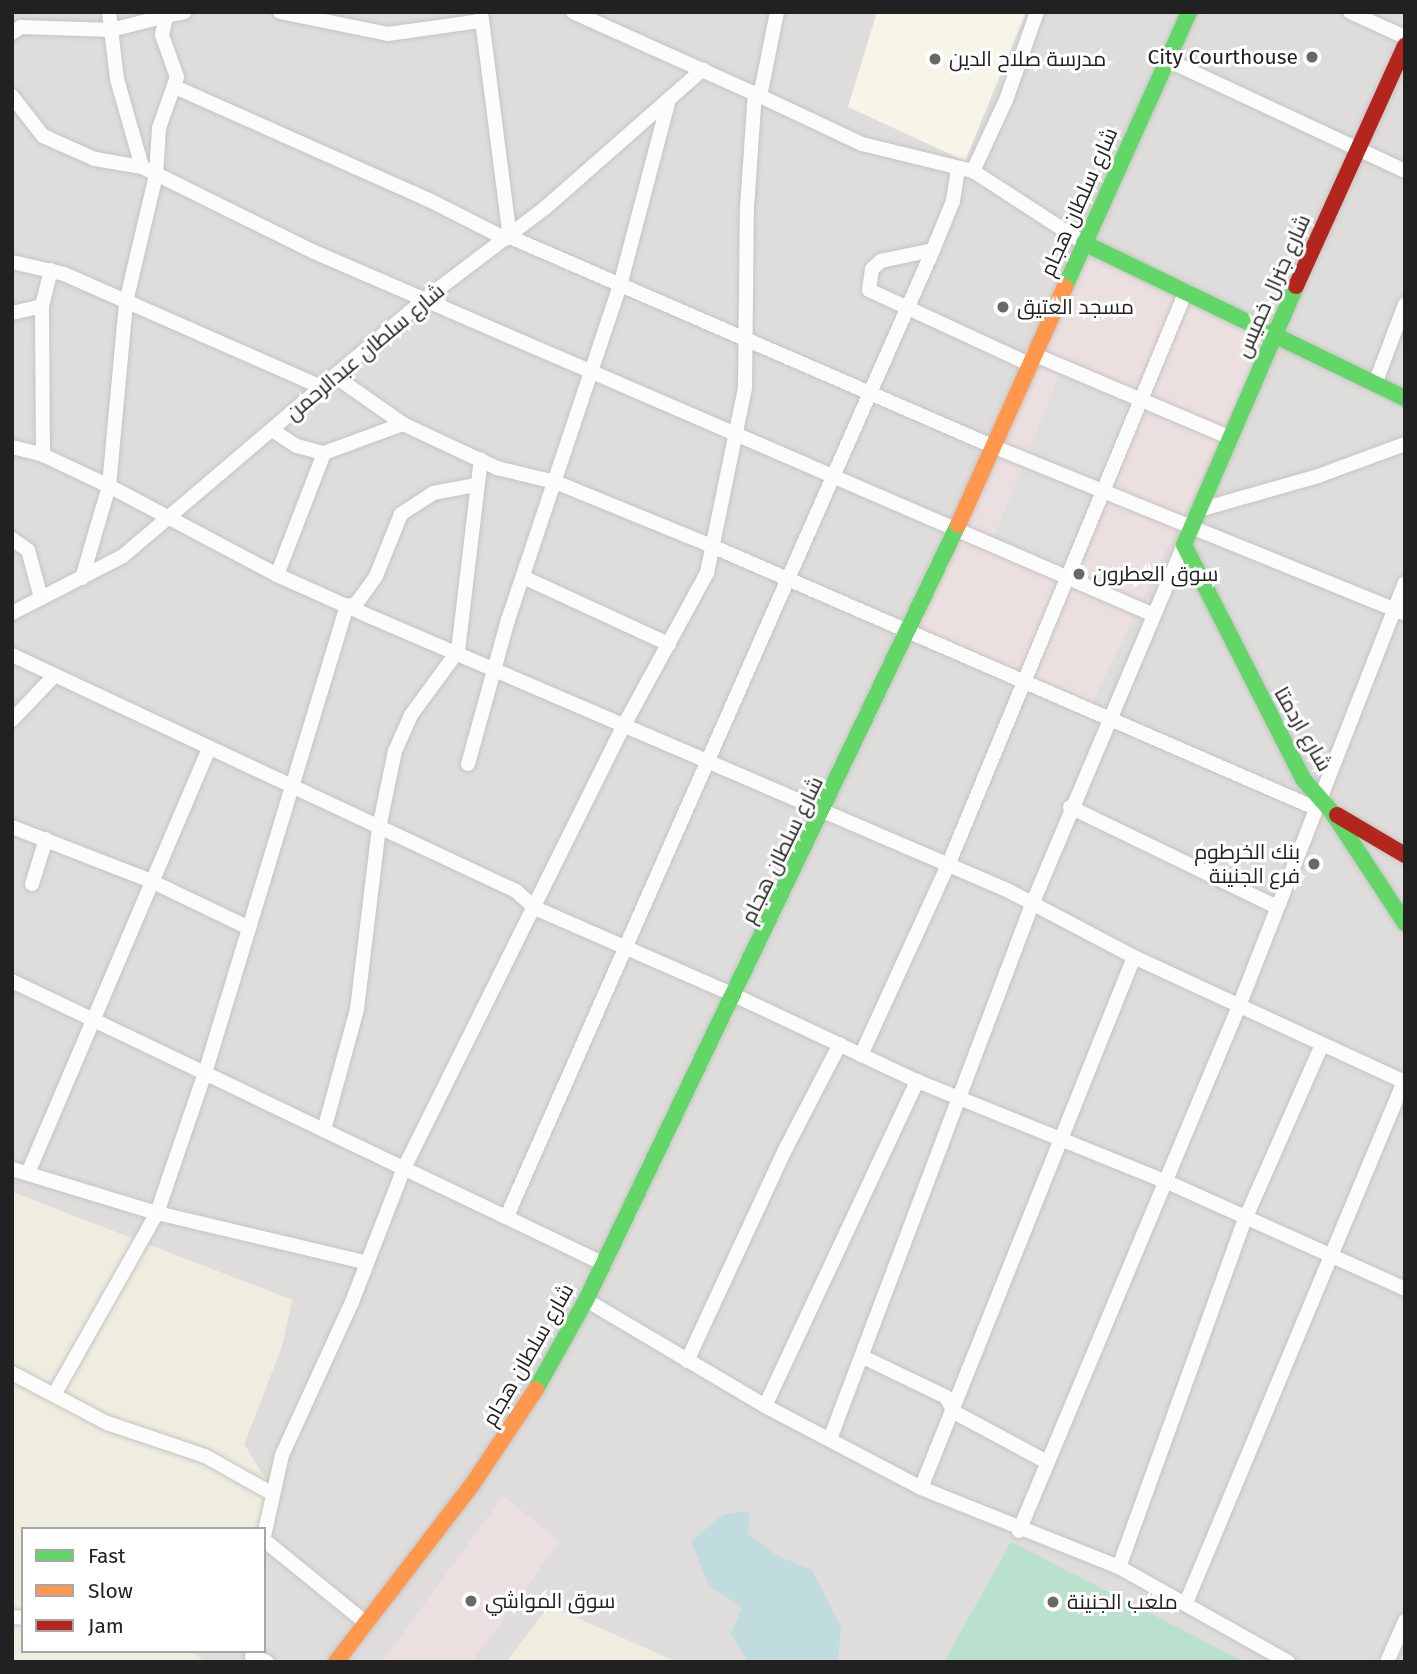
<!DOCTYPE html>
<meta charset="utf-8">
<style>
body{margin:0}
#map{position:relative;width:1417px;height:1674px;overflow:hidden;background:#efedeb;font-family:"Fira Sans",Cairo,sans-serif}
div>[style]{position:absolute}
.residential>*{inset:0;background:#dedddc}
.commercial>*{inset:0;background:#ecdfdf;transform-origin:0 0}
.education>*{inset:0;background:#f7f4e8}
.farmland>*{inset:0;background:#eeeddf}
.pitch>*{inset:0;background:#bae1cd}
.parking>*{inset:0;background:#dfdede;transform-origin:0 0}
.water>*{inset:0;background:#c1dcdf}
.roads{filter:drop-shadow(0 0 2px #c5c4c3) drop-shadow(0 0 2px #c5c4c3)}
.street>*{height:14px;margin:-7px;padding:0 7px;transform-origin:7px;border-radius:7px;background:#fdfcfc}
.fast>*{height:16px;margin:-8px;padding:0 8px;transform-origin:8px;border-radius:8px;background:#63d668}
.slow>*{height:16px;margin:-8px;padding:0 8px;transform-origin:8px;border-radius:8px;background:#ff974d}
.jam>*{height:16px;margin:-8px;padding:0 8px;transform-origin:8px;border-radius:8px;background:#b3261e}
.dots>*{width:19px;height:19px;translate:-50% -50%;box-sizing:border-box;border:4px solid #fff;border-radius:50%}
span{translate:-50% -50%;white-space:nowrap;text-align:center;line-height:1.15;-webkit-text-stroke:6px #fff;paint-order:stroke}
.poi-label{font-size:21px;color:#212121}
.right{translate:-100% -50%;text-align:right}
.left{translate:0 -50%;text-align:left}
.street-label{font-size:21px;color:#212121}
.frame{position:absolute;inset:0;border:14px solid #212121;pointer-events:none}
.legend{position:absolute;left:21px;top:1527px;width:245px;height:126px;box-sizing:border-box;background:#fff;border:2px solid #a6a6a6;margin:0;padding:9px 12px;list-style:none;font-size:21px;color:#212121}
.legend li{display:flex;align-items:center;gap:14px;height:35px}
.legend b{width:35px;border:2px solid #a6a6a6}
</style>
<div id="map">
<div class="residential">
<i style="clip-path:polygon(12px 12px,1405px 12px,1405px 1662px,677px 1662px,550px 1606px,506px 1662px,205px 1662px,191px 1651px,264px 1651px,264px 1529px,258px 1529px,271px 1488px,244px 1444px,282px 1346px,292px 1300px,12px 1192px)"></i>
</div>
<div class="commercial">
<i style="left:1087px;top:252px;width:202px;height:419px;rotate:26deg"></i>
<i style="clip-path:polygon(503px 1496px,560px 1541px,472px 1662px,382px 1662px)"></i>
</div>
<div class="education">
<i style="clip-path:polygon(877px 12px,1026px 12px,965px 161px,848px 107px)"></i>
</div>
<div class="farmland">
<i style="clip-path:polygon(12px 1192px,292px 1300px,282px 1346px,244px 1444px,271px 1488px,258px 1529px,23px 1529px,23px 1651px,191px 1651px,205px 1662px,12px 1662px)"></i>
<i style="clip-path:polygon(549px 1606px,677px 1662px,506px 1662px)"></i>
</div>
<div class="pitch">
<i style="clip-path:polygon(1011px 1542px,1245px 1662px,944px 1662px)"></i>
</div>
<div class="parking">
<i style="left:1061px;top:371px;width:81px;height:183px;rotate:22deg"></i>
</div>
<div class="water">
<i style="clip-path:polygon(750px 1511px,748px 1534px,776px 1555px,812px 1570px,841px 1627px,838px 1662px,748px 1662px,731px 1633px,742px 1607px,709px 1586px,691px 1541px,724px 1514px)"></i>
</div>
<div class="roads">
<div class="street">
<i style="left:109px;top:12px;width:67px;rotate:83.2deg"></i>
<i style="left:117px;top:79px;width:91px;rotate:74.1deg"></i>
<i style="left:280px;top:12px;width:110px;rotate:11.5deg"></i>
<i style="left:388px;top:34px;width:94px;rotate:-8deg"></i>
<i style="left:481px;top:12px;width:227px;rotate:82.7deg"></i>
<i style="left:510px;top:237px;width:525px;rotate:23.44deg"></i>
<i style="left:992px;top:446px;width:446px;rotate:22.1deg"></i>
<i style="left:573px;top:12px;width:205px;rotate:24.2deg"></i>
<i style="left:777px;top:12px;width:86px;rotate:101.4deg"></i>
<i style="left:760px;top:96px;width:113px;rotate:25.2deg"></i>
<i style="left:862px;top:144px;width:114px;rotate:13.7deg"></i>
<i style="left:973px;top:171px;width:132px;rotate:33deg"></i>
<i style="left:1350px;top:12px;width:60px;rotate:24.4deg"></i>
<i style="left:12px;top:33px;width:11px;rotate:-34deg"></i>
<i style="left:21px;top:27px;width:90px;rotate:1.9deg"></i>
<i style="left:111px;top:30px;width:57px;rotate:-14.3deg"></i>
<i style="left:1167px;top:60px;width:263px;rotate:25deg"></i>
<i style="left:175px;top:87px;width:278px;rotate:24deg"></i>
<i style="left:429px;top:200px;width:86px;rotate:26.9deg"></i>
<i style="left:12px;top:96px;width:51px;rotate:52.2deg"></i>
<i style="left:43px;top:136px;width:57px;rotate:23.9deg"></i>
<i style="left:95px;top:159px;width:48px;rotate:9.7deg"></i>
<i style="left:142px;top:167px;width:190px;rotate:26.3deg"></i>
<i style="left:312px;top:251px;width:917px;rotate:23.38deg"></i>
<i style="left:973px;top:171px;width:78px;rotate:-65.1deg"></i>
<i style="left:1006px;top:100px;width:93px;rotate:-70.6deg"></i>
<i style="left:933px;top:250px;width:53px;rotate:168.1deg"></i>
<i style="left:881px;top:261px;width:12px;rotate:138deg"></i>
<i style="left:872px;top:269px;width:21px;rotate:98deg"></i>
<i style="left:869px;top:290px;width:176px;rotate:24.8deg"></i>
<i style="left:12px;top:262px;width:53px;rotate:13deg"></i>
<i style="left:64px;top:274px;width:282px;rotate:23.7deg"></i>
<i style="left:12px;top:313px;width:31px;rotate:-13deg"></i>
<i style="left:1033px;top:354px;width:213px;rotate:23deg"></i>
<i style="left:336px;top:377px;width:82px;rotate:35deg"></i>
<i style="left:403px;top:424px;width:104px;rotate:25.1deg"></i>
<i style="left:497px;top:468px;width:60px;rotate:13.6deg"></i>
<i style="left:555px;top:482px;width:172px;rotate:22.2deg"></i>
<i style="left:714px;top:547px;width:655px;rotate:23.47deg"></i>
<i style="left:1375px;top:384px;width:85px;rotate:-69.4deg"></i>
<i style="left:272px;top:430px;width:30px;rotate:33deg"></i>
<i style="left:297px;top:446px;width:28px;rotate:15deg"></i>
<i style="left:324px;top:453px;width:84px;rotate:-20.2deg"></i>
<i style="left:12px;top:447px;width:32px;rotate:14deg"></i>
<i style="left:43px;top:455px;width:73px;rotate:25.2deg"></i>
<i style="left:109px;top:486px;width:190px;rotate:27.9deg"></i>
<i style="left:277px;top:575px;width:93px;rotate:24.1deg"></i>
<i style="left:362px;top:613px;width:702px;rotate:23.24deg"></i>
<i style="left:1007px;top:890px;width:144px;rotate:27.8deg"></i>
<i style="left:1134px;top:957px;width:298px;rotate:24.8deg"></i>
<i style="left:43px;top:455px;width:149px;rotate:-90.4deg"></i>
<i style="left:42px;top:306px;width:37px;rotate:-76deg"></i>
<i style="left:1199px;top:510px;width:124px;rotate:-15.9deg"></i>
<i style="left:1318px;top:476px;width:93px;rotate:-20.2deg"></i>
<i style="left:12px;top:539px;width:19px;rotate:35deg"></i>
<i style="left:28px;top:550px;width:50px;rotate:74.8deg"></i>
<i style="left:277px;top:575px;width:131px;rotate:-68.9deg"></i>
<i style="left:523px;top:577px;width:161px;rotate:24.7deg"></i>
<i style="left:82px;top:578px;width:96px;rotate:-73.6deg"></i>
<i style="left:109px;top:486px;width:185px;rotate:-84.7deg"></i>
<i style="left:126px;top:302px;width:130px;rotate:-76.7deg"></i>
<i style="left:156px;top:175px;width:47px;rotate:-86.3deg"></i>
<i style="left:159px;top:128px;width:54px;rotate:-70.6deg"></i>
<i style="left:177px;top:77px;width:45px;rotate:-109.7deg"></i>
<i style="left:162px;top:35px;width:19px;rotate:-78deg"></i>
<i style="left:166px;top:16px;width:19px;rotate:-12deg"></i>
<i style="left:347px;top:606px;width:9px;rotate:-13deg"></i>
<i style="left:356px;top:604px;width:34px;rotate:-54deg"></i>
<i style="left:376px;top:576px;width:67px;rotate:-68deg"></i>
<i style="left:401px;top:514px;width:38px;rotate:-33deg"></i>
<i style="left:433px;top:493px;width:44px;rotate:-10.5deg"></i>
<i style="left:12px;top:613px;width:125px;rotate:-27.2deg"></i>
<i style="left:123px;top:556px;width:397px;rotate:-40.4deg"></i>
<i style="left:425px;top:299px;width:151px;rotate:-37.2deg"></i>
<i style="left:545px;top:208px;width:210px;rotate:-41.3deg"></i>
<i style="left:12px;top:655px;width:557px;rotate:25.09deg"></i>
<i style="left:516px;top:891px;width:25px;rotate:42deg"></i>
<i style="left:535px;top:908px;width:217px;rotate:23.6deg"></i>
<i style="left:734px;top:995px;width:202px;rotate:25.2deg"></i>
<i style="left:917px;top:1081px;width:267px;rotate:22deg"></i>
<i style="left:1165px;top:1181px;width:263px;rotate:24.2deg"></i>
<i style="left:12px;top:720px;width:61px;rotate:-46.3deg"></i>
<i style="left:468px;top:764px;width:149px;rotate:-74.5deg"></i>
<i style="left:508px;top:620px;width:356px;rotate:-71.5deg"></i>
<i style="left:621px;top:282px;width:189px;rotate:-75.3deg"></i>
<i style="left:1070px;top:807px;width:230px;rotate:25.8deg"></i>
<i style="left:12px;top:827px;width:149px;rotate:21.2deg"></i>
<i style="left:151px;top:881px;width:109px;rotate:25.6deg"></i>
<i style="left:32px;top:884px;width:47px;rotate:-72.7deg"></i>
<i style="left:12px;top:981px;width:656px;rotate:25.55deg"></i>
<i style="left:861px;top:1055px;width:211px;rotate:-65.4deg"></i>
<i style="left:949px;top:863px;width:619px;rotate:-67.49deg"></i>
<i style="left:324px;top:1130px;width:125px;rotate:-74.7deg"></i>
<i style="left:357px;top:1009px;width:182px;rotate:-83.1deg"></i>
<i style="left:379px;top:828px;width:79px;rotate:-78.3deg"></i>
<i style="left:395px;top:751px;width:39px;rotate:-66deg"></i>
<i style="left:411px;top:715px;width:79px;rotate:-53.7deg"></i>
<i style="left:458px;top:651px;width:193px;rotate:-83.2deg"></i>
<i style="left:12px;top:1169px;width:152px;rotate:16.9deg"></i>
<i style="left:157px;top:1213px;width:214px;rotate:13.3deg"></i>
<i style="left:28px;top:1173px;width:462px;rotate:-66.9deg"></i>
<i style="left:507px;top:1216px;width:1056px;rotate:-66.2deg"></i>
<i style="left:933px;top:250px;width:53px;rotate:-67.8deg"></i>
<i style="left:953px;top:201px;width:33px;rotate:-81deg"></i>
<i style="left:586px;top:1300px;width:208px;rotate:30.6deg"></i>
<i style="left:765px;top:1406px;width:176px;rotate:27.7deg"></i>
<i style="left:921px;top:1488px;width:213px;rotate:21.8deg"></i>
<i style="left:1119px;top:1567px;width:194px;rotate:29.3deg"></i>
<i style="left:863px;top:1357px;width:92px;rotate:25.7deg"></i>
<i style="left:946px;top:1397px;width:17px;rotate:62deg"></i>
<i style="left:954px;top:1412px;width:106px;rotate:28.3deg"></i>
<i style="left:687px;top:1361px;width:235px;rotate:-65.1deg"></i>
<i style="left:786px;top:1148px;width:117px;rotate:-62.6deg"></i>
<i style="left:12px;top:1373px;width:107px;rotate:27.8deg"></i>
<i style="left:107px;top:1423px;width:103px;rotate:18.6deg"></i>
<i style="left:205px;top:1456px;width:78px;rotate:29.2deg"></i>
<i style="left:54px;top:1395px;width:209px;rotate:-60.5deg"></i>
<i style="left:157px;top:1213px;width:148px;rotate:-71.1deg"></i>
<i style="left:205px;top:1073px;width:488px;rotate:-73.1deg"></i>
<i style="left:765px;top:1406px;width:359px;rotate:-64.9deg"></i>
<i style="left:830px;top:1439px;width:574px;rotate:-69.29deg"></i>
<i style="left:1033px;top:902px;width:388px;rotate:-67.1deg"></i>
<i style="left:921px;top:1488px;width:572px;rotate:-68.14deg"></i>
<i style="left:1019px;top:1531px;width:569px;rotate:-67.26deg"></i>
<i style="left:1239px;top:1006px;width:454px;rotate:-68.6deg"></i>
<i style="left:264px;top:1536px;width:83px;rotate:-77.5deg"></i>
<i style="left:282px;top:1455px;width:168px;rotate:-65.4deg"></i>
<i style="left:352px;top:1302px;width:144px;rotate:-68.8deg"></i>
<i style="left:404px;top:1168px;width:492px;rotate:-63.6deg"></i>
<i style="left:623px;top:727px;width:175px;rotate:-61.4deg"></i>
<i style="left:707px;top:573px;width:189px;rotate:-78.4deg"></i>
<i style="left:745px;top:388px;width:180px;rotate:-89.4deg"></i>
<i style="left:747px;top:208px;width:116px;rotate:-86.1deg"></i>
<i style="left:264px;top:1540px;width:132px;rotate:39.1deg"></i>
<i style="left:1119px;top:1567px;width:372px;rotate:-70.1deg"></i>
<i style="left:1246px;top:1217px;width:188px;rotate:-66.2deg"></i>
<i style="left:1186px;top:1603px;width:568px;rotate:-67.32deg"></i>
<i style="left:12px;top:1617px;width:11px;rotate:5deg"></i>
<i style="left:252px;top:1656px;width:16px;rotate:22deg"></i>
<i style="left:1387px;top:1662px;width:45px;rotate:-66.3deg"></i>
</div>
<div class="fast">
<i style="left:1084px;top:243px;width:356px;rotate:25.8deg"></i>
<i style="left:1296px;top:286px;width:282px;rotate:113.4deg"></i>
<i style="left:1184px;top:545px;width:263px;rotate:63deg"></i>
<i style="left:1303px;top:779px;width:44px;rotate:48.7deg"></i>
<i style="left:1332px;top:812px;width:133px;rotate:56.7deg"></i>
<i style="left:1065px;top:287px;width:302px;rotate:-65.7deg"></i>
<i style="left:536px;top:1389px;width:102px;rotate:-60.7deg"></i>
<i style="left:586px;top:1300px;width:860px;rotate:-64.36deg"></i>
</div>
<div class="slow">
<i style="left:958px;top:525px;width:261px;rotate:-65.8deg"></i>
<i style="left:336px;top:1662px;width:223px;rotate:-52.5deg"></i>
<i style="left:472px;top:1485px;width:115px;rotate:-56.3deg"></i>
</div>
<div class="jam">
<i style="left:1296px;top:286px;width:264px;rotate:-65.6deg"></i>
<i style="left:1337px;top:815px;width:79px;rotate:30.5deg"></i>
</div>
</div>
<div class="dots">
<i style="left:1312px;top:57px;background:#696868"></i>
<i style="left:935px;top:59px;background:#696868"></i>
<i style="left:1003px;top:307px;background:#696868"></i>
<i style="left:1079px;top:574px;background:#696868"></i>
<i style="left:1314px;top:864px;background:#696868"></i>
<i style="left:471px;top:1601px;background:#696868"></i>
<i style="left:1053px;top:1602px;background:#696868"></i>
</div>
<div class="poi-label">
<span class="right" style="left:1298px;top:57px">City Courthouse</span>
<span class="left" style="left:949px;top:59px">مدرسة صلاح الدين</span>
<span class="left" style="left:1017px;top:307px">مسجد العتيق</span>
<span class="left" style="left:1093px;top:574px">سوق العطرون</span>
<span class="right" style="left:1300px;top:864px">بنك الخرطوم<br>فرع الجنينة</span>
<span class="left" style="left:485px;top:1601px">سوق المواشي</span>
<span class="left" style="left:1067px;top:1602px">ملعب الجنينة</span>
</div>
<div class="street-label">
<span style="left:1079px;top:202px;rotate:-66deg">شارع سلطان هجام</span>
<span style="left:1273px;top:286px;rotate:-66deg">شارع جنرال خميس</span>
<span style="left:365px;top:352px;rotate:-40deg">شارع سلطان عبدالرحمن</span>
<span style="left:1303px;top:729px;rotate:60deg">شارع اردمتا</span>
<span style="left:782px;top:850px;rotate:-64deg">شارع سلطان هجام</span>
<span style="left:528px;top:1355px;rotate:-60deg">شارع سلطان هجام</span>
</div>
<div class="frame"></div>
<ul class="legend">
<li><b style="height:9px;background:#63d668"></b>Fast</li>
<li><b style="height:9px;background:#ff974d"></b>Slow</li>
<li><b style="height:9px;background:#b3261e"></b>Jam</li>
</ul>
</div>
